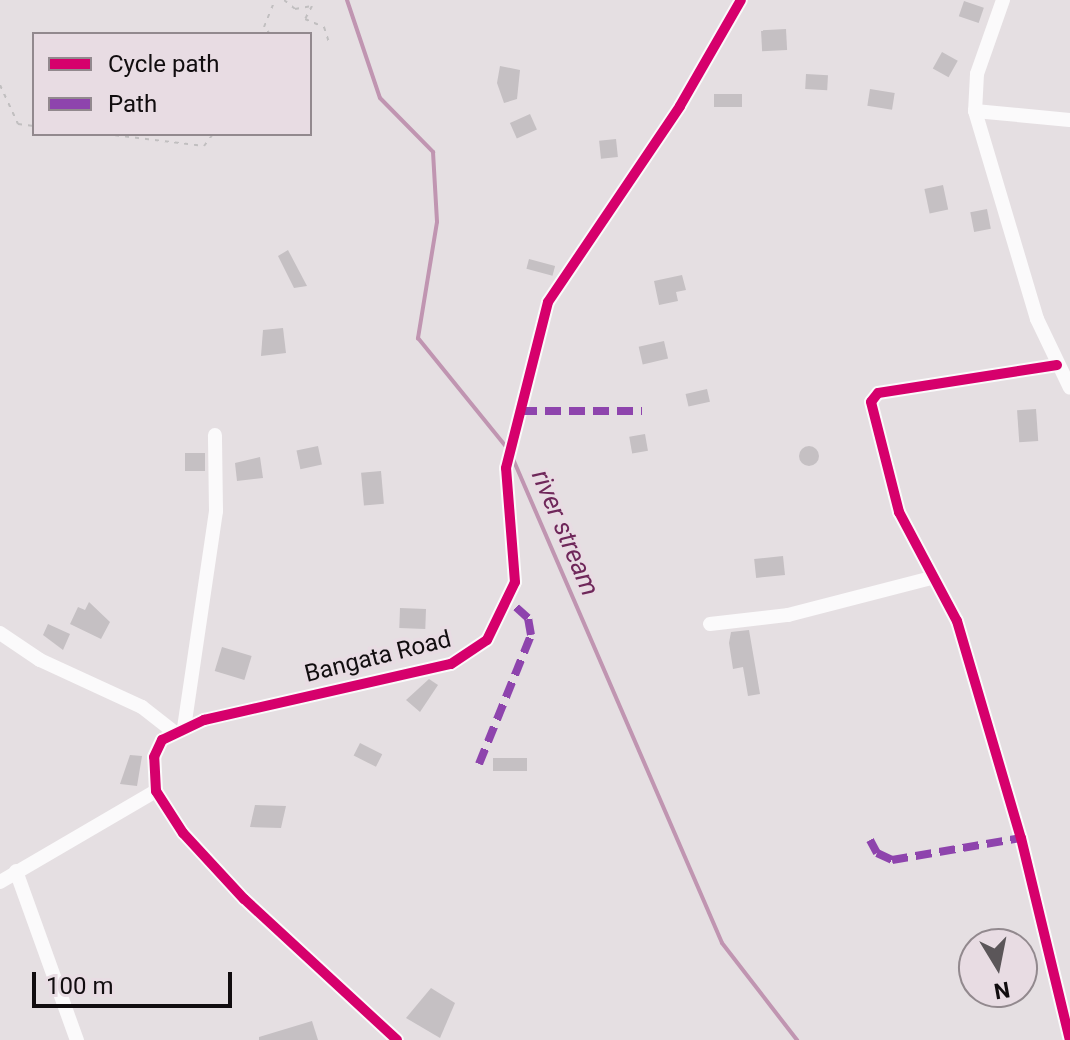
<!DOCTYPE html>
<style>
body{margin:0}
#map{position:relative;width:1070px;height:1040px;overflow:hidden;background:#e5dfe2;font-family:Roboto,sans-serif}
div>[style]{position:absolute}
.stream>*{height:4px;margin:-2px;padding:0 2px;transform-origin:2px;border-radius:2px;background:#c095b1}
.building>*{inset:0;background:#c5c0c3;transform-origin:0 0}
.round{border-radius:50%}
.path>*{height:2px;margin-top:-1px;transform-origin:0;background:repeating-linear-gradient(90deg,#c1bfc0 0 4px,transparent 0 10px)}
.minor>*{height:14px;margin:-7px;padding:0 7px;transform-origin:7px;border-radius:7px;background:#fbfafb}
.quiet>*{height:8px;margin-top:-4px;transform-origin:0;background:repeating-linear-gradient(90deg,#8e44ad 0 16px,transparent 0 24px)}
.cycleway>*{height:10px;margin:-5px;padding:0 5px;transform-origin:5px;border-radius:5px;background:#d6006c}
span{translate:-50% -50%;white-space:nowrap;text-align:center;line-height:1.15;-webkit-text-stroke:7px #e8dce3;paint-order:stroke}
.street-label{font-size:24px;color:#110d0f}
.water-label{font-size:26px;color:#6f275a;font-style:italic}
.legend{position:absolute;left:32px;top:32px;width:280px;height:104px;box-sizing:border-box;background:#e8dce3;border:2px solid #92898e;margin:0;padding:10px 14px;list-style:none;font-size:24px;color:#110d0f}
.legend li{display:flex;align-items:center;gap:16px;height:40px}
.legend b{width:40px;border:2px solid #92898e}
.north{position:absolute;left:958px;top:928px;width:80px;height:80px;box-sizing:border-box;background:#e8dce3;border:2px solid #92898e;border-radius:50%;rotate:170deg;font-size:22px;font-weight:700;line-height:32px;text-align:center;color:#110d0f}
.north::after{content:'';display:block;margin:auto;width:28px;height:36px;background:#5b5659;clip-path:polygon(50% 0,100% 100%,50% 72%,0 100%)}
.scale{position:absolute;left:32px;top:972px;width:200px;height:36px;box-sizing:border-box;border:4px solid #110d0f;border-top:0;padding-left:10px;font-size:24px;line-height:28px;white-space:nowrap;color:#110d0f;-webkit-text-stroke:6px #e8dce3;paint-order:stroke}
</style>
<div id="map">
<div class="stream">
<i style="left:347px;top:0;width:103px;rotate:71.4deg"></i>
<i style="left:380px;top:98px;width:76px;rotate:45.5deg"></i>
<i style="left:433px;top:152px;width:70px;rotate:86.7deg"></i>
<i style="left:437px;top:222px;width:118px;rotate:99.3deg"></i>
<i style="left:418px;top:338px;width:141px;rotate:51deg"></i>
<i style="left:513px;top:459px;width:527px;rotate:66.64deg"></i>
<i style="left:722px;top:943px;width:123px;rotate:52.3deg"></i>
</div>
<div class="building">
<i style="left:964px;top:1px;width:21px;height:16px;rotate:19deg"></i>
<i style="left:786px;top:29px;width:21px;height:25px;rotate:87deg"></i>
<i style="left:942px;top:52px;width:18px;height:19px;rotate:29deg"></i>
<i style="clip-path:polygon(500px 66px,520px 70px,517px 99px,504px 103px,497px 83px)"></i>
<i style="left:806px;top:74px;width:22px;height:15px;rotate:3deg"></i>
<i style="left:870px;top:89px;width:25px;height:17px;rotate:9deg"></i>
<i style="left:742px;top:94px;width:13px;height:28px;rotate:90deg"></i>
<i style="left:530px;top:114px;width:17px;height:22px;rotate:66deg"></i>
<i style="left:616px;top:139px;width:18px;height:17px;rotate:84deg"></i>
<i style="left:943px;top:185px;width:25px;height:19px;rotate:78deg"></i>
<i style="left:987px;top:209px;width:20px;height:17px;rotate:79deg"></i>
<i style="clip-path:polygon(288px 250px,307px 286px,294px 288px,278px 256px)"></i>
<i style="left:529px;top:259px;width:27px;height:10px;rotate:15deg"></i>
<i style="clip-path:polygon(682px 275px,686px 290px,676px 292px,678px 301px,659px 305px,654px 281px)"></i>
<i style="clip-path:polygon(283px 328px,286px 353px,261px 356px,263px 330px)"></i>
<i style="left:664px;top:341px;width:18px;height:26px;rotate:77deg"></i>
<i style="left:707px;top:389px;width:13px;height:22px;rotate:77deg"></i>
<i style="left:1036px;top:409px;width:32px;height:19px;rotate:86deg"></i>
<i style="left:645px;top:434px;width:17px;height:16px;rotate:80deg"></i>
<i style="left:318px;top:446px;width:19px;height:22px;rotate:78deg"></i>
<i class="round" style="left:799px;top:446px;width:20px;height:20px"></i>
<i style="left:205px;top:453px;width:18px;height:20px;rotate:90deg"></i>
<i style="clip-path:polygon(260px 457px,263px 478px,237px 481px,235px 463px)"></i>
<i style="left:381px;top:471px;width:33px;height:20px;rotate:85deg"></i>
<i style="left:783px;top:556px;width:19px;height:29px;rotate:84deg"></i>
<i style="clip-path:polygon(89px 602px,110px 622px,101px 639px,70px 624px,78px 607px,85px 610px)"></i>
<i style="left:400px;top:608px;width:26px;height:20px;rotate:2deg"></i>
<i style="clip-path:polygon(48px 624px,70px 634px,63px 650px,43px 635px)"></i>
<i style="clip-path:polygon(749px 630px,760px 694px,748px 696px,743px 667px,733px 669px,729px 643px,731px 632px)"></i>
<i style="left:222px;top:647px;width:31px;height:25px;rotate:17deg"></i>
<i style="clip-path:polygon(429px 679px,438px 685px,420px 712px,406px 700px)"></i>
<i style="left:360px;top:743px;width:25px;height:14px;rotate:27deg"></i>
<i style="clip-path:polygon(130px 755px,142px 756px,137px 786px,120px 784px)"></i>
<i style="left:527px;top:758px;width:13px;height:34px;rotate:90deg"></i>
<i style="clip-path:polygon(255px 805px,286px 806px,281px 828px,250px 827px)"></i>
<i style="clip-path:polygon(431px 988px,455px 1003px,440px 1038px,406px 1018px)"></i>
<i style="clip-path:polygon(312px 1021px,318px 1040px,259px 1040px,259px 1037px)"></i>
</div>
<div class="path">
<i style="left:284px;top:0;width:14px;rotate:39deg"></i>
<i style="left:295px;top:9px;width:17px;rotate:-10deg"></i>
<i style="left:312px;top:6px;width:15px;rotate:118deg"></i>
<i style="left:305px;top:19px;width:21px;rotate:23deg"></i>
<i style="left:324px;top:27px;width:19px;rotate:72deg"></i>
<i style="left:270px;top:34px;width:9px;rotate:-131deg"></i>
<i style="left:264px;top:27px;width:29px;rotate:-68deg"></i>
<i style="left:0;top:85px;width:43px;rotate:65.2deg"></i>
<i style="left:18px;top:124px;width:16px;rotate:7deg"></i>
<i style="left:105px;top:134px;width:100px;rotate:6.9deg"></i>
<i style="left:204px;top:146px;width:15px;rotate:-53deg"></i>
</div>
<div class="minor">
<i style="left:1003px;top:0;width:78px;rotate:109.4deg"></i>
<i style="left:977px;top:74px;width:37px;rotate:93deg"></i>
<i style="left:975px;top:111px;width:217px;rotate:73.4deg"></i>
<i style="left:1037px;top:319px;width:76px;rotate:64.4deg"></i>
<i style="left:975px;top:111px;width:95px;rotate:5.4deg"></i>
<i style="left:1057px;top:365px;width:181px;rotate:171.1deg"></i>
<i style="left:878px;top:393px;width:11px;rotate:128deg"></i>
<i style="left:871px;top:402px;width:114px;rotate:75.7deg"></i>
<i style="left:899px;top:512px;width:123px;rotate:62deg"></i>
<i style="left:957px;top:621px;width:226px;rotate:73.6deg"></i>
<i style="left:1021px;top:838px;width:208px;rotate:76.4deg"></i>
<i style="left:710px;top:624px;width:79px;rotate:-6.6deg"></i>
<i style="left:788px;top:615px;width:148px;rotate:-14.5deg"></i>
<i style="left:0;top:633px;width:48px;rotate:34deg"></i>
<i style="left:40px;top:660px;width:112px;rotate:24.7deg"></i>
<i style="left:142px;top:707px;width:41px;rotate:38deg"></i>
<i style="left:184px;top:728px;width:219px;rotate:-81.6deg"></i>
<i style="left:216px;top:511px;width:76px;rotate:-90.8deg"></i>
<i style="left:16px;top:871px;width:180px;rotate:70.2deg"></i>
<i style="left:0;top:882px;width:181px;rotate:-30.3deg"></i>
<i style="left:397px;top:1040px;width:208px;rotate:-137.3deg"></i>
<i style="left:244px;top:899px;width:90px;rotate:-132.7deg"></i>
<i style="left:183px;top:833px;width:50px;rotate:-122.7deg"></i>
<i style="left:156px;top:791px;width:34px;rotate:-93deg"></i>
<i style="left:154px;top:757px;width:19px;rotate:-65deg"></i>
<i style="left:162px;top:740px;width:47px;rotate:-25.5deg"></i>
<i style="left:204px;top:720px;width:253px;rotate:-12.8deg"></i>
<i style="left:451px;top:664px;width:43px;rotate:-33.7deg"></i>
<i style="left:487px;top:640px;width:64px;rotate:-64.2deg"></i>
<i style="left:515px;top:582px;width:114px;rotate:-94.5deg"></i>
<i style="left:506px;top:468px;width:171px;rotate:-75.8deg"></i>
<i style="left:548px;top:302px;width:236px;rotate:-56deg"></i>
<i style="left:680px;top:106px;width:122px;rotate:-60.1deg"></i>
</div>
<div class="quiet">
<i style="left:521px;top:411px;width:121px"></i>
<i style="left:479px;top:764px;width:139px;rotate:-68deg"></i>
<i style="left:531px;top:635px;width:17px;rotate:-100deg"></i>
<i style="left:528px;top:618px;width:24px;rotate:-138deg"></i>
<i style="left:870px;top:840px;width:15px;rotate:62deg"></i>
<i style="left:877px;top:853px;width:17px;rotate:25deg"></i>
<i style="left:892px;top:860px;width:131px;rotate:-9.7deg"></i>
</div>
<div class="cycleway">
<i style="left:1057px;top:365px;width:181px;rotate:171.1deg"></i>
<i style="left:878px;top:393px;width:11px;rotate:128deg"></i>
<i style="left:871px;top:402px;width:114px;rotate:75.7deg"></i>
<i style="left:899px;top:512px;width:123px;rotate:62deg"></i>
<i style="left:957px;top:621px;width:226px;rotate:73.6deg"></i>
<i style="left:1021px;top:838px;width:208px;rotate:76.4deg"></i>
<i style="left:397px;top:1040px;width:208px;rotate:-137.3deg"></i>
<i style="left:244px;top:899px;width:90px;rotate:-132.7deg"></i>
<i style="left:183px;top:833px;width:50px;rotate:-122.7deg"></i>
<i style="left:156px;top:791px;width:34px;rotate:-93deg"></i>
<i style="left:154px;top:757px;width:19px;rotate:-65deg"></i>
<i style="left:162px;top:740px;width:47px;rotate:-25.5deg"></i>
<i style="left:204px;top:720px;width:253px;rotate:-12.8deg"></i>
<i style="left:451px;top:664px;width:43px;rotate:-33.7deg"></i>
<i style="left:487px;top:640px;width:64px;rotate:-64.2deg"></i>
<i style="left:515px;top:582px;width:114px;rotate:-94.5deg"></i>
<i style="left:506px;top:468px;width:171px;rotate:-75.8deg"></i>
<i style="left:548px;top:302px;width:236px;rotate:-56deg"></i>
<i style="left:680px;top:106px;width:122px;rotate:-60.1deg"></i>
</div>
<div class="street-label">
<span style="left:378px;top:657px;rotate:-14deg">Bangata Road</span>
</div>
<div class="water-label">
<span style="left:565px;top:533px;rotate:67deg">river stream</span>
</div>
<ul class="legend">
<li><b style="height:10px;background:#d6006c"></b>Cycle path</li>
<li><b style="height:10px;background:#8e44ad"></b>Path</li>
</ul>
<div class="north">N</div>
<div class="scale">100 m</div>
</div>
